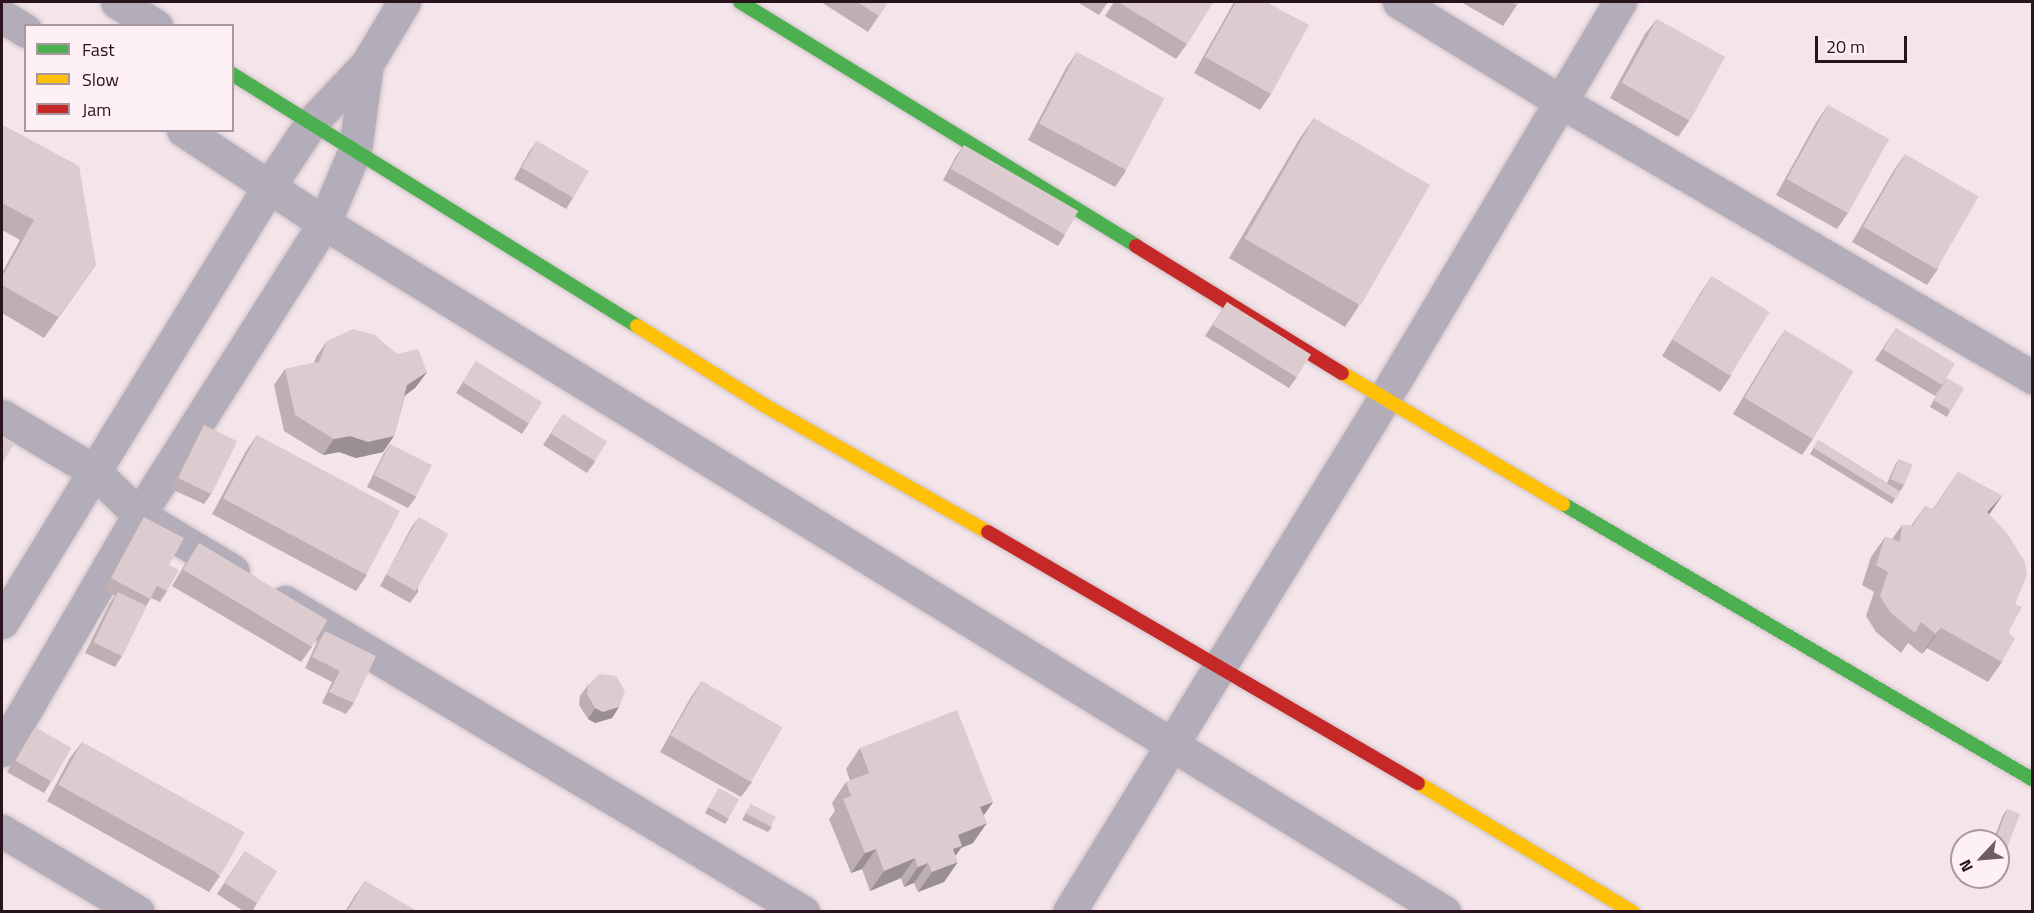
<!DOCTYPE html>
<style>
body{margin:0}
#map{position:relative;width:2034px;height:913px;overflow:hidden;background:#f4e5ea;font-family:"Titillium Web",sans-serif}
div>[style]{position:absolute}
.roads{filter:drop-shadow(0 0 2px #cec1c6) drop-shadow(0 0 2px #cec1c6)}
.street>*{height:33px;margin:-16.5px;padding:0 16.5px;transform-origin:16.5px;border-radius:16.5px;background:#b3adb9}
.fast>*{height:14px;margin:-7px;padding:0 7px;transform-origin:7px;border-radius:7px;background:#4caf50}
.slow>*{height:14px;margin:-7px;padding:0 7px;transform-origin:7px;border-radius:7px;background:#ffc107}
.jam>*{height:14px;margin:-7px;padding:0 7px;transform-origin:7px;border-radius:7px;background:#c62828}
.wall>*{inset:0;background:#bdafb2}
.shaded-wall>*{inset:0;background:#9a8f91}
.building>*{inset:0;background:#dccccf;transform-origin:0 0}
span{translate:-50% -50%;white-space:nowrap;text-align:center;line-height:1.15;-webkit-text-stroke:6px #fef1f5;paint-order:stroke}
.frame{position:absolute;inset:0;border:3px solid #29131c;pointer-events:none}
.legend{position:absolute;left:24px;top:24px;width:210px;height:108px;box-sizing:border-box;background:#fef1f5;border:2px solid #a9989e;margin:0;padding:8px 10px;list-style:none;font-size:18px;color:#29131c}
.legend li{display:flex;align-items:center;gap:12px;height:30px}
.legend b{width:30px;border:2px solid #a9989e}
.north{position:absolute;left:1950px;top:829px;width:60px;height:60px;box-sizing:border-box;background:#fef1f5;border:2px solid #a9989e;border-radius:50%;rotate:244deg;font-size:16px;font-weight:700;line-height:24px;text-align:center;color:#29131c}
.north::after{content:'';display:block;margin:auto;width:21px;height:27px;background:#705c64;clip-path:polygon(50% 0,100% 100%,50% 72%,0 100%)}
.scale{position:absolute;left:1815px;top:36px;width:92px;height:27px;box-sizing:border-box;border:3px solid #29131c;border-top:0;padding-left:8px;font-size:18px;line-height:21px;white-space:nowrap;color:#29131c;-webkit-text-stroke:4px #fef1f5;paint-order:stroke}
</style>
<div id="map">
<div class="roads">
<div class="street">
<i style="left:117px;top:2px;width:46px;rotate:31.6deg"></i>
<i style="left:1399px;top:2px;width:187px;rotate:31.6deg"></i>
<i style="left:1558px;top:100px;width:549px;rotate:30.3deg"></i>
<i style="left:2px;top:16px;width:28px;rotate:32deg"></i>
<i style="left:183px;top:130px;width:169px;rotate:33.4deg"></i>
<i style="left:324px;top:223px;width:1315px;rotate:31.6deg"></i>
<i style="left:2px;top:416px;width:107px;rotate:30.9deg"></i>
<i style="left:94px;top:471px;width:63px;rotate:44.4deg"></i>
<i style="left:139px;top:515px;width:109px;rotate:30.8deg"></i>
<i style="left:285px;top:602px;width:604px;rotate:30.9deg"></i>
<i style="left:2px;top:622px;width:513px;rotate:-58.48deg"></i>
<i style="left:270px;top:185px;width:74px;rotate:-56.5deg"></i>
<i style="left:311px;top:123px;width:81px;rotate:-46.5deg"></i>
<i style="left:367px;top:64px;width:72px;rotate:-59.2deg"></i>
<i style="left:2px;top:750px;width:272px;rotate:-59.8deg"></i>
<i style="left:139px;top:515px;width:346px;rotate:-57.6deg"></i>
<i style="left:324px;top:223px;width:79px;rotate:-67deg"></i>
<i style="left:355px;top:150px;width:87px;rotate:-82.1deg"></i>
<i style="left:2px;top:831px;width:158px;rotate:30.8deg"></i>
<i style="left:1069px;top:912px;width:602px;rotate:-58.45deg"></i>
<i style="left:1384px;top:399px;width:462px;rotate:-59.3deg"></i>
</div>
<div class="fast">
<i style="left:740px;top:2px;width:465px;rotate:31.6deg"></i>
<i style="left:232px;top:74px;width:477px;rotate:31.9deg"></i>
<i style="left:1563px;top:504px;width:544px;rotate:30.39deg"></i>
</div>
<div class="slow">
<i style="left:637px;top:326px;width:150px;rotate:31.9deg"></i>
<i style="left:764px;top:405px;width:257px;rotate:29.6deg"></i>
<i style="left:1342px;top:373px;width:257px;rotate:30.7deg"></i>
<i style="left:1418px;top:783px;width:251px;rotate:31deg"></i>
</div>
<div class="jam">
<i style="left:1136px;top:246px;width:242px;rotate:31.7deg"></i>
<i style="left:988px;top:532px;width:498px;rotate:30.3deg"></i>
</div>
</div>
<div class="wall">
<i style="clip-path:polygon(821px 2px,888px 2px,868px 32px)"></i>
<i style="clip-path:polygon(1077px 2px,1108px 2px,1099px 15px)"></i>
<i style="clip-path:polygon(1114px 2px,1213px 2px,1187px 44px,1176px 59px,1105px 16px)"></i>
<i style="clip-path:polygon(1234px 2px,1266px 2px,1271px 94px,1260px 110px,1194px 73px)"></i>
<i style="clip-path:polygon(1461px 2px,1519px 2px,1503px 26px)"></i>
<i style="clip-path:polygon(1657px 19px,1689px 121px,1678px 137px,1610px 98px,1645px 34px)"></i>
<i style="clip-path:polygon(1077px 52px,1126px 171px,1115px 187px,1028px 140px,1066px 68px)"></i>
<i style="clip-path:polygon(1828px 105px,1848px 213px,1837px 229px,1776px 195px,1817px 121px)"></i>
<i style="clip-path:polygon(1314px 118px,1359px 306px,1345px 327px,1229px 258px,1300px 138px)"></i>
<i style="clip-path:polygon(2px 127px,96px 265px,44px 338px,2px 313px,2px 273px,20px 240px,2px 230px)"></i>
<i style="clip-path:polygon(537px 141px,573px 198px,566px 209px,514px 179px,529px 152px)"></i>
<i style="clip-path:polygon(964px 145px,1065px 235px,1058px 246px,943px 180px,956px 156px)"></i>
<i style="clip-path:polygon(1905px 154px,1938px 269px,1927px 285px,1852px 242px,1894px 170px)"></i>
<i style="clip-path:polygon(1712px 276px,1731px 376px,1720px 392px,1662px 356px,1701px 292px)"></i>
<i style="clip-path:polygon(1227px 302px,1297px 377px,1289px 388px,1205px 336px)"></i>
<i style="clip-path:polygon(1896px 328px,1946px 380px,1950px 411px,1947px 417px,1930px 407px,1941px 387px,1935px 396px,1875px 360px)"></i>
<i style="clip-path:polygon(1785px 330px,1813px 439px,1802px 455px,1733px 414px,1774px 346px)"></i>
<i style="clip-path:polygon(327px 341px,397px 354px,427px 372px,415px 388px,405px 396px,394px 436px,383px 452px,356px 458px,339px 452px,323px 455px,284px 431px,274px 385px,285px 369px,314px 363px,316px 357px)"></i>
<i style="clip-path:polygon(476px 361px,529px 423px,522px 434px,456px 393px)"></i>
<i style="clip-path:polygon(563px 414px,595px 462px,587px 473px,543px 445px)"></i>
<i style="clip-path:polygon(204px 425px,212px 493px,204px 504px,171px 489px,196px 436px)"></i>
<i style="clip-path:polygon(257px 435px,367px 575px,356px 591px,212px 514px,246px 451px)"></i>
<i style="clip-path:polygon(1818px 440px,1887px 483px,1895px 465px,1899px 459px,1904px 485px,1892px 504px,1810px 454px)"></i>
<i style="clip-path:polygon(390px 444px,416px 497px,408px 508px,367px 487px,383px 455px)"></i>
<i style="clip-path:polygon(1958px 472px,2002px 496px,1989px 514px,2015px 604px,2002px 662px,1988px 682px,1927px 648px,1922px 654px,1908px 643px,1901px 653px,1876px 632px,1866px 616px,1874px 592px,1862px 585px,1871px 557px,1885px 537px,1892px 539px,1902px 525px,1911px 526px,1925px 506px,1933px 509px)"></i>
<i style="clip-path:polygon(144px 517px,169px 565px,167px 591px,160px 602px,151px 598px,146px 606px,122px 656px,115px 667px,85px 653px,110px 603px,115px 596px,104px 589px,136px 528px)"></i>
<i style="clip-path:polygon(419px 517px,418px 592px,410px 603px,380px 586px,411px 528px)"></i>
<i style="clip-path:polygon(199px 543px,312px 647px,301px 662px,172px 586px,188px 559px)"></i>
<i style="clip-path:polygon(325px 631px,354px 703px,346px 714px,322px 703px,332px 682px,305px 668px,317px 642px)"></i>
<i style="clip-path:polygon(702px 681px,752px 782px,741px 797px,660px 752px,691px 697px)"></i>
<i style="clip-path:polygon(588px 685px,619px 707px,612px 718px,595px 723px,588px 719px,579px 705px,580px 696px)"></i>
<i style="clip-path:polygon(35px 727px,51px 782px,44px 793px,7px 772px,27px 738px)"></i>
<i style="clip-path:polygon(82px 742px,220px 876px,209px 892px,47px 801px,70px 758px)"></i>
<i style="clip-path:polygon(860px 748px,993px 802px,984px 815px,973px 843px,961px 848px,956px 855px,944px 882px,918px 892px,914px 883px,904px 887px,901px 878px,870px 891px,862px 869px,851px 873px,829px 819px,835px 811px,832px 803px,846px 782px,850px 781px,846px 769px)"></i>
<i style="clip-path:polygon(719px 788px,729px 818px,725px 824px,705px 813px)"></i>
<i style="clip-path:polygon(751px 804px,772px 827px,768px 832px,742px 820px)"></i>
<i style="clip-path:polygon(2007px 809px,2000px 866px,1998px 869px,1998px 841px,1993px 841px,2003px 815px)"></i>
<i style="clip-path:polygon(245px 851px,257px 903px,252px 912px,245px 912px,217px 894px)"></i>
<i style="clip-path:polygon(365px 881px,418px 912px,345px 912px,354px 897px)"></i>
</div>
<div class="shaded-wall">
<i style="clip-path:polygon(427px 372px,415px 388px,396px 401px,407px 385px)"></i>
<i style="clip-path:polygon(350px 436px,394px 436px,383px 452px,356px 458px,339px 452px,323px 455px,334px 439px)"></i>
<i style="clip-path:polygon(2002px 496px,1988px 516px,1987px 512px)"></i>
<i style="clip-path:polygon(1941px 628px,1927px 648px,1922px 654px,1936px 634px)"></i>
<i style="clip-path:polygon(619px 707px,612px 718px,595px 723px,588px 719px,595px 708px)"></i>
<i style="clip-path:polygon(993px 802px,979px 822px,980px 807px)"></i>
<i style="clip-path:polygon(987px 823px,973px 843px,961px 848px,949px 865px,958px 862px,944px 882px,918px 892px,958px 835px)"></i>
<i style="clip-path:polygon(876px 849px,862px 869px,851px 873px,865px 853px)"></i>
<i style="clip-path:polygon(915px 858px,901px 878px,870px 891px,884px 871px)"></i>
<i style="clip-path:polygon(928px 863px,914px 883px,904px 887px,918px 867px)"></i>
</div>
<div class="building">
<i style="clip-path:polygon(857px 2px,888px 2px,879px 16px)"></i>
<i style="clip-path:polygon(1118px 2px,1213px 2px,1187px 44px)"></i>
<i style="clip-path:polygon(1236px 2px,1266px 2px,1309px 25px,1271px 94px,1205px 57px)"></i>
<i style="clip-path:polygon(1510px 2px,1519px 2px,1517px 5px)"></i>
<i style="left:1657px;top:19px;width:78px;height:73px;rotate:29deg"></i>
<i style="left:1077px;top:52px;width:99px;height:81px;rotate:28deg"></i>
<i style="left:1828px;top:105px;width:70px;height:85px;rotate:29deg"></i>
<i style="left:1314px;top:118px;width:134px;height:139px;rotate:30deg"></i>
<i style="clip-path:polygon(3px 125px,79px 166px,96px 265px,58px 317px,2px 285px,2px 277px,34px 220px,2px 203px,2px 127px)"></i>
<i style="left:537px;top:141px;width:60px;height:31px;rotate:30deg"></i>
<i style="left:964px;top:145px;width:132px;height:27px;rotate:30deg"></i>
<i style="left:1905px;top:154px;width:85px;height:84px;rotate:30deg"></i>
<i style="left:1712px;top:276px;width:68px;height:75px;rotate:32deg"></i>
<i style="left:1227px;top:302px;width:99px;height:27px;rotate:32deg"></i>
<i style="left:1896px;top:328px;width:69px;height:25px;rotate:31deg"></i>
<i style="clip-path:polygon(353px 329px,375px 335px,397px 354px,418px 349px,427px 372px,407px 385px,394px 436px,368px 442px,350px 436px,334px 439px,295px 415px,285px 369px,319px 362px,327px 341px)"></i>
<i style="left:1785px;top:330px;width:80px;height:79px;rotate:31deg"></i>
<i style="left:476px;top:361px;width:78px;height:25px;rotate:32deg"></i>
<i style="left:1947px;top:378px;width:20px;height:26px;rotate:30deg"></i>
<i style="left:563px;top:414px;width:52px;height:23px;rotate:32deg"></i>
<i style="left:204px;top:425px;width:37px;height:59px;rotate:26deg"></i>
<i style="left:257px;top:435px;width:162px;height:72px;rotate:28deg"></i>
<i style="clip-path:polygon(2px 436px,14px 444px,3px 462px,2px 462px)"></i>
<i style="left:1818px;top:440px;width:97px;height:9px;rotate:32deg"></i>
<i style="left:390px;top:444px;width:47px;height:35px;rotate:27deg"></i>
<i style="left:1899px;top:459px;width:15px;height:22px;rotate:23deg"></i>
<i style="clip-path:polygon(1958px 472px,2002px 496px,1987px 512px,2007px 533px,2025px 562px,2027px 575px,2015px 604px,2022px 607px,2008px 633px,2015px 638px,2002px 662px,1941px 628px,1936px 634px,1921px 622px,1915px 633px,1890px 612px,1880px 596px,1888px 572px,1876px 565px,1885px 537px,1900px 542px,1902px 525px,1913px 526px,1925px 506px,1934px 509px)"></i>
<i style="clip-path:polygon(144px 517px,184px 538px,169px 565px,179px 570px,167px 591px,157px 586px,150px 599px,111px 578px)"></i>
<i style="left:419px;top:517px;width:34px;height:66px;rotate:30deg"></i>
<i style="left:199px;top:543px;width:150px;height:31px;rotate:31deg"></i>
<i style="left:118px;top:592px;width:32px;height:56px;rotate:26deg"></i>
<i style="clip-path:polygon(325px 631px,376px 656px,354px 703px,329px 692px,340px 671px,312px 657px)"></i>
<i style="clip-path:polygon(600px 674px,616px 676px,625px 691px,619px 707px,603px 712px,595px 708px,587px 694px,588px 685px)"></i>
<i style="left:702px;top:681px;width:93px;height:63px;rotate:30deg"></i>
<i style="clip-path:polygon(957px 710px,993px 802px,980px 807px,987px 823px,958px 835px,962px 846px,953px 849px,958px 862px,932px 872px,928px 863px,918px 867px,915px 858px,884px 871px,876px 849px,865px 853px,843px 799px,851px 796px,846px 782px,869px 773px,860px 748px)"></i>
<i style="left:35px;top:727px;width:42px;height:39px;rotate:30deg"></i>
<i style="left:82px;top:742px;width:186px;height:49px;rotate:29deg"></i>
<i style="left:719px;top:788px;width:23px;height:22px;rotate:29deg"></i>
<i style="left:751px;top:804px;width:28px;height:11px;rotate:27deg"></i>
<i style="clip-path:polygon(2007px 809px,2020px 814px,2000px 866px,1998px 865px,1998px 841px,1995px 841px)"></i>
<i style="left:245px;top:851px;width:38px;height:38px;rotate:32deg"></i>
<i style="clip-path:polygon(365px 881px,418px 912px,347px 912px)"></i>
</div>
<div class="frame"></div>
<ul class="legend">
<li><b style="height:8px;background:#4caf50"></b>Fast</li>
<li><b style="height:8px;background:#ffc107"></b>Slow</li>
<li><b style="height:8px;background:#c62828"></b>Jam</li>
</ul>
<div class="north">N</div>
<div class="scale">20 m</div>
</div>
